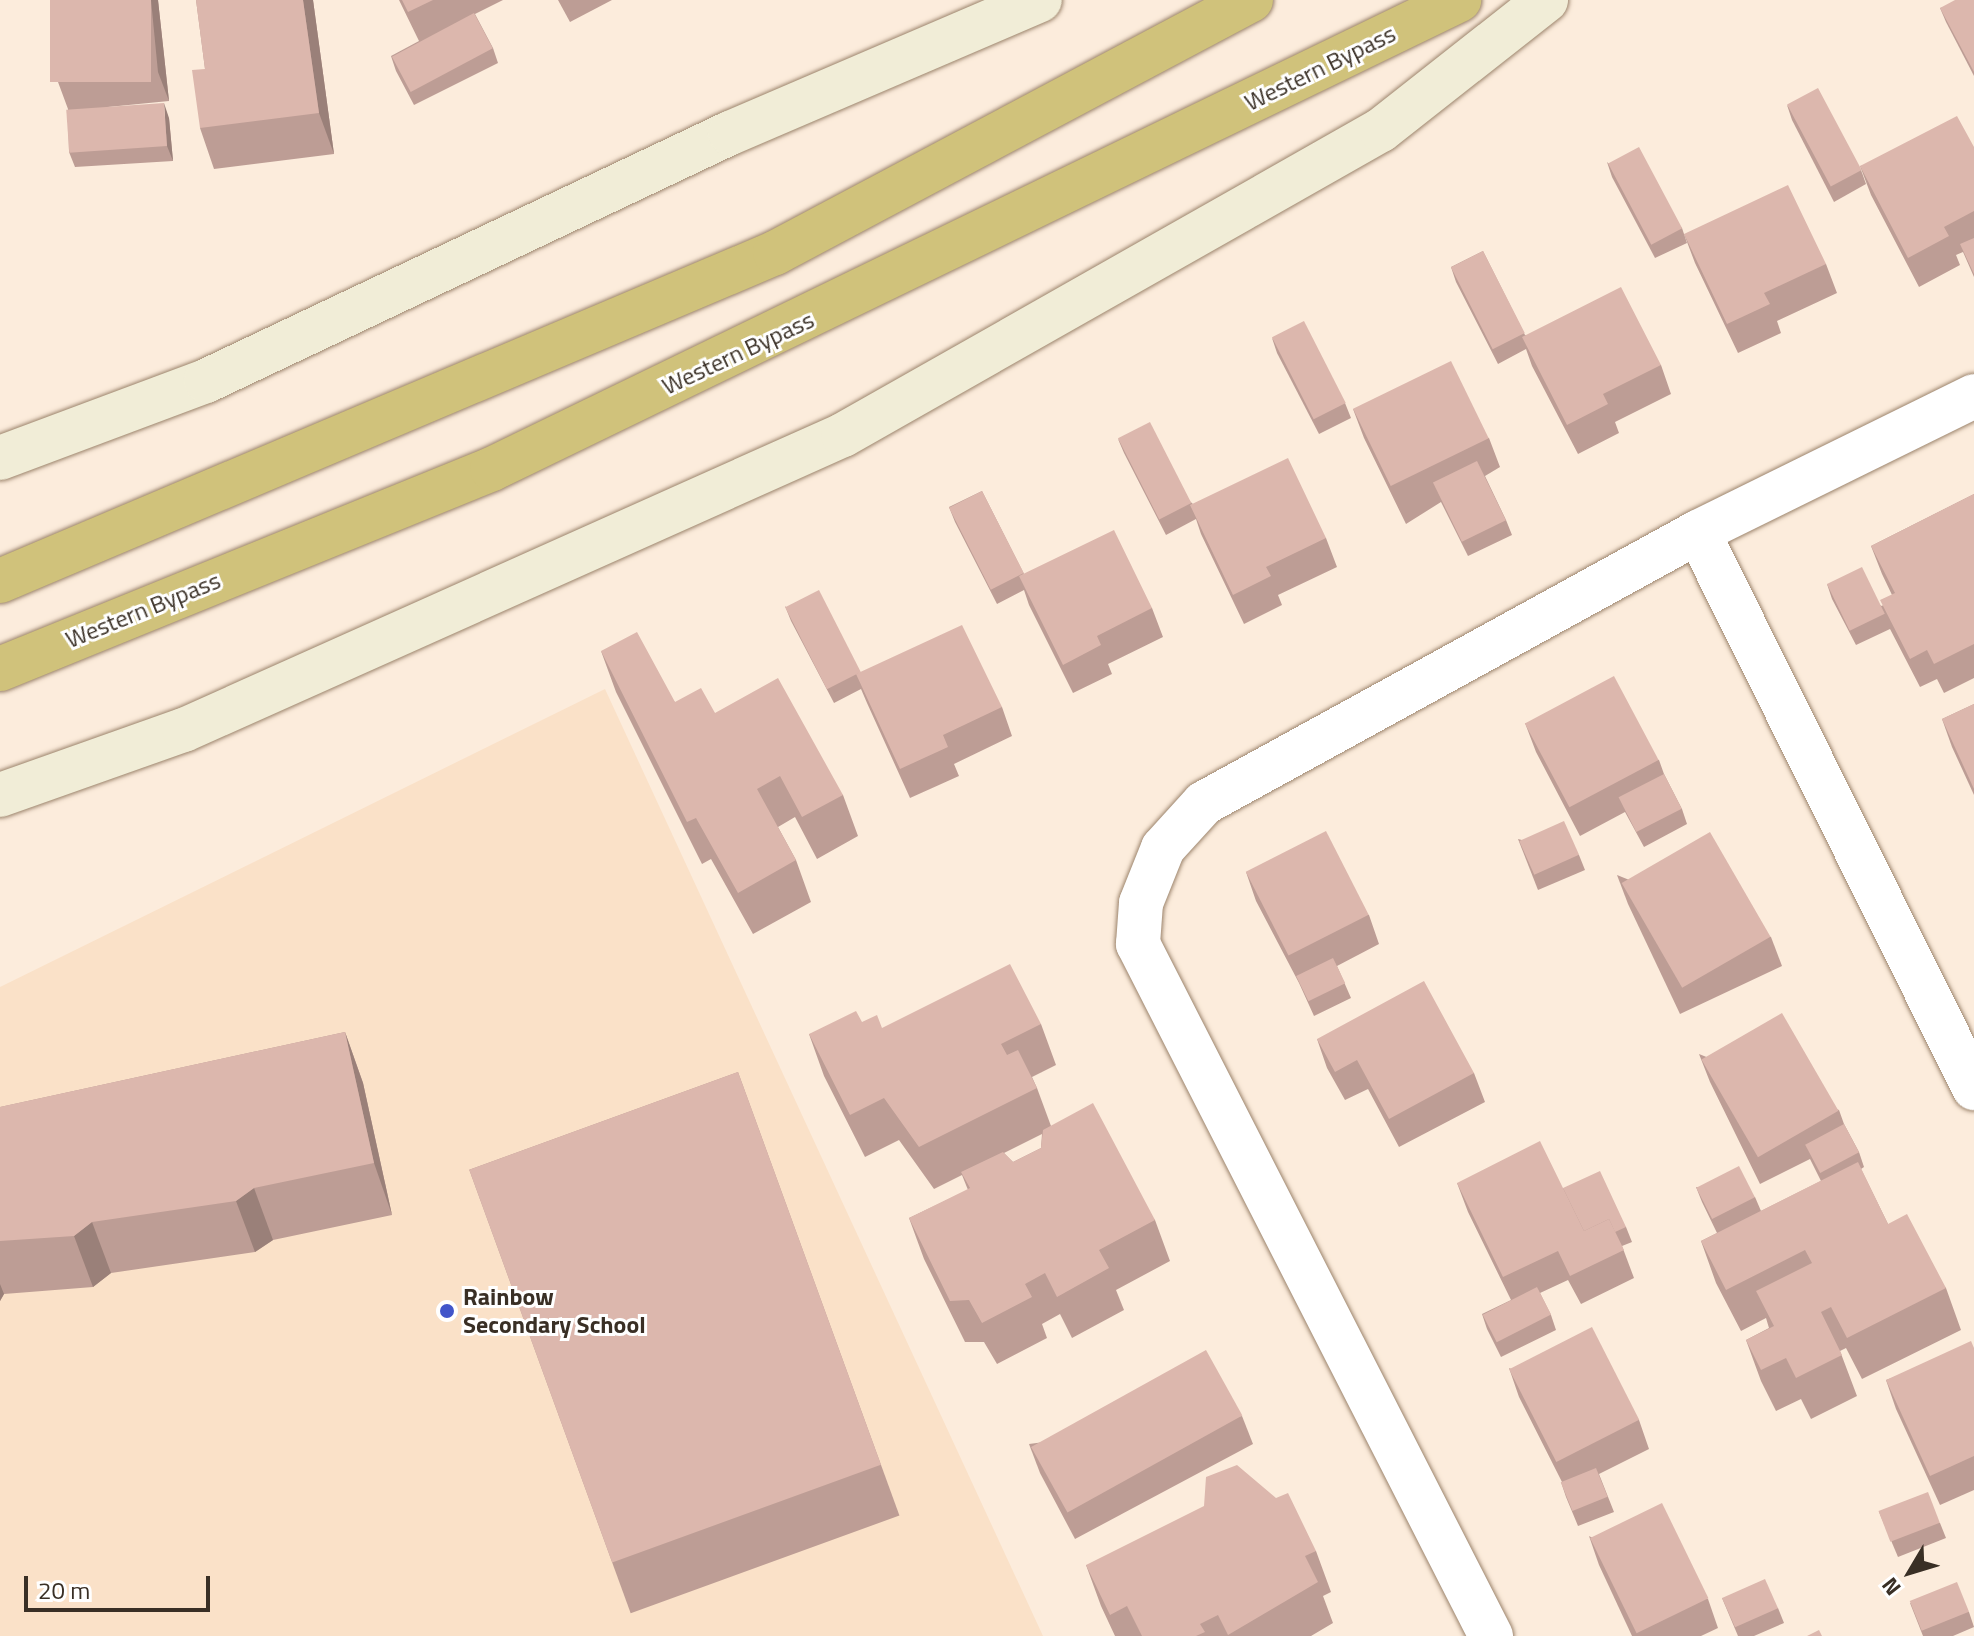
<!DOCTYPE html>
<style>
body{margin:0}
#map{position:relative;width:1974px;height:1636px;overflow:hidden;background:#fcecdc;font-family:"Titillium Web",sans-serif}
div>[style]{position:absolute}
.built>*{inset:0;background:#fae1c8}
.roads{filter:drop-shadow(0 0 2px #9c846c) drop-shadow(0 0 2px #9c846c)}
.street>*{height:44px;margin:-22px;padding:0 22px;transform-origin:22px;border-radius:22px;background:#fff}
.secondary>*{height:44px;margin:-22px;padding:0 22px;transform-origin:22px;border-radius:22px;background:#f1edd7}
.highway>*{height:44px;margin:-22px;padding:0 22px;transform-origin:22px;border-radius:22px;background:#d0c27b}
.wall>*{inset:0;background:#bd9d95;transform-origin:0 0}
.shaded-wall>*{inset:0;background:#9a8079}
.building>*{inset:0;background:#dcb7ad;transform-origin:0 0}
.dots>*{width:22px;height:22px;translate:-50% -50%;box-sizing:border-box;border:4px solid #fff;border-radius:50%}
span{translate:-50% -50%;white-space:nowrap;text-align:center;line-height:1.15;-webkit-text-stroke:6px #fff;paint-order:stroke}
.street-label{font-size:24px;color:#392f25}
.poi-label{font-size:24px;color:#392f25;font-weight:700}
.left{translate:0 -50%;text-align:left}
.north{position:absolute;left:1870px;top:1532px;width:80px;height:80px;-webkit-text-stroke:6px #fff;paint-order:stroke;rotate:232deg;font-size:22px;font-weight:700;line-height:32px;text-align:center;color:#392f25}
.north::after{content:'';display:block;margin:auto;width:28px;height:36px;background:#392f25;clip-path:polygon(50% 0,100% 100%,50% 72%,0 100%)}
.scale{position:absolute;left:24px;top:1576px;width:186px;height:36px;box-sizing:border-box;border:4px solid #392f25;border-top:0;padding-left:10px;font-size:24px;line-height:28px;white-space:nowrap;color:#392f25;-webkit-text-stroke:6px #fff;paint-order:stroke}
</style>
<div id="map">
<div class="built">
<i style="clip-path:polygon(605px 689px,1043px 1636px,0 1636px,0 987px)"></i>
</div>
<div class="roads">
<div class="street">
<i style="left:1698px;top:532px;width:621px;rotate:63.6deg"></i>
<i style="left:1491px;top:1636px;width:777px;rotate:-117.03deg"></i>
<i style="left:1138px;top:944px;width:41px;rotate:-85.8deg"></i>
<i style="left:1141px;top:903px;width:59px;rotate:-68.2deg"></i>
<i style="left:1163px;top:848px;width:61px;rotate:-47.7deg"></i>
<i style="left:1204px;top:803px;width:563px;rotate:-28.75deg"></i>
<i style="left:1698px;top:532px;width:308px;rotate:-26.2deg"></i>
</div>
<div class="secondary">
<i style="left:0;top:458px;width:220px;rotate:-20.5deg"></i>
<i style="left:206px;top:381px;width:580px;rotate:-25.33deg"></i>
<i style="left:730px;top:133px;width:337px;rotate:-23.2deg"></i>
<i style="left:0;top:795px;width:195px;rotate:-19.5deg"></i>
<i style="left:184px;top:730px;width:722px;rotate:-24.12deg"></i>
<i style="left:843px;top:435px;width:618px;rotate:-29.55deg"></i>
<i style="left:1381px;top:130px;width:210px;rotate:-38.2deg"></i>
</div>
<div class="highway">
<i style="left:0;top:581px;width:842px;rotate:-22.94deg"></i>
<i style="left:775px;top:253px;width:539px;rotate:-27.99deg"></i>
<i style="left:0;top:669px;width:531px;rotate:-22.12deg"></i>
<i style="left:492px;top:469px;width:1075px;rotate:-25.87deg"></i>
</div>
</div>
<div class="wall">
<i style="clip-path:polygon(50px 0,158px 0,169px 101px,108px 107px,169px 118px,173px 161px,75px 167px,69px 152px,68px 109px,58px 82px)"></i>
<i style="clip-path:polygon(196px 0,313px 0,334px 154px,214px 169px,200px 128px,205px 69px)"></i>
<i style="clip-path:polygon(399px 0,503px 0,475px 14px,493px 48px,498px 63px,414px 105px,396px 71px,391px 56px,419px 41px)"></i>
<i style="clip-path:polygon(558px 0,612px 0,570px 22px)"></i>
<i style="clip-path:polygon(1974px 0,1974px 76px,1946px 22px,1940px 8px)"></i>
<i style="clip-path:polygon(1787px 105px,1861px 170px,1866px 184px,1834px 202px,1792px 120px)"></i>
<i style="clip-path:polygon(1974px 147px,1974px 277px,1963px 252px,1956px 255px,1960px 265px,1919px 287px,1871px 195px,1860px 166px)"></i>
<i style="clip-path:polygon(1607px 162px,1682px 228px,1687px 243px,1655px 258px,1612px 177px)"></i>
<i style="clip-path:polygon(1684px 234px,1826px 264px,1837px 293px,1777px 321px,1781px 333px,1738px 353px,1695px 263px)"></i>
<i style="clip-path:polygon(1483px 251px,1525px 335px,1661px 365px,1671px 394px,1615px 422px,1619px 433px,1578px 454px,1532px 366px,1526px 349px,1498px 364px,1456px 282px,1451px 267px)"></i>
<i style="clip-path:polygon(1272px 338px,1345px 403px,1351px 418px,1319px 434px,1277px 353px)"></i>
<i style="clip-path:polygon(1353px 409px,1489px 438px,1500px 467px,1485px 476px,1506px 520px,1512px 535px,1468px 556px,1441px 502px,1406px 524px,1364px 438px)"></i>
<i style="clip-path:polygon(1118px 439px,1193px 504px,1326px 538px,1337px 567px,1278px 595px,1282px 605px,1244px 624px,1201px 534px,1196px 519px,1166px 535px,1124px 453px)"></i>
<i style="clip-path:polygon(982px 491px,1024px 574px,1152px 608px,1163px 637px,1108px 664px,1112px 674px,1073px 693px,1029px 605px,1024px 590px,997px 604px,955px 522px,949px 507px)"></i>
<i style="clip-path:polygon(1974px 494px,1974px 678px,1944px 693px,1937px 679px,1920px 687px,1890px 629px,1856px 645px,1832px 599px,1827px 584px,1882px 606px,1892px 595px,1882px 574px,1871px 546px)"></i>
<i style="clip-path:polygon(785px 606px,860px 673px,1002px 707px,1012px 736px,954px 764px,959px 776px,910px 798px,867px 703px,861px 689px,834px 703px,791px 621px)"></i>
<i style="clip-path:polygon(601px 651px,675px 702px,715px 713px,843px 795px,858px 836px,817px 859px,795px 817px,778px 827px,796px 860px,811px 902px,753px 934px,711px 859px,702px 864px,616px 692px)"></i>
<i style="clip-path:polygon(1974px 704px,1974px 795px,1952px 747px,1942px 719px)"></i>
<i style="clip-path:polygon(1525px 723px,1659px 760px,1664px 774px,1682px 809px,1687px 824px,1644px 847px,1625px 812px,1580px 836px,1536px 752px)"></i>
<i style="clip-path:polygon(1518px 839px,1579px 855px,1585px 870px,1538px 890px)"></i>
<i style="clip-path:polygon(1246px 872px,1369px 915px,1379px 944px,1337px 966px,1351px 998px,1314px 1016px,1299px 983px,1256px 901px)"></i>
<i style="clip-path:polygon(1617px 875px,1771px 937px,1782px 966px,1680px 1014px,1628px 904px)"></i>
<i style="clip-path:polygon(evenodd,1041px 1024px,1056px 1065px,1032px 1077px,1037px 1088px,1051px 1126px,1155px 1220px,1170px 1261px,1116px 1290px,1124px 1310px,1072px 1338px,1060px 1314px,1042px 1324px,1047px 1338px,997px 1364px,984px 1342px,965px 1342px,924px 1259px,909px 1218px,968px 1190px,962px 1175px,934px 1189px,899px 1140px,865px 1157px,824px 1076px,809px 1034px,882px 1028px,1041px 1024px,1042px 1134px,1041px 1148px,1013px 1162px,1004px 1153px,1042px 1134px)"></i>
<i style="clip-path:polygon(345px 1032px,363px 1083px,392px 1215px,273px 1240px,255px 1252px,111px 1273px,93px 1287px,4px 1294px,0 1301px,0 1107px)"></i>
<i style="clip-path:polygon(1317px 1039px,1474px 1073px,1485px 1102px,1399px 1147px,1368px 1089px,1345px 1100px,1327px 1068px)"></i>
<i style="clip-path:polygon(1699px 1054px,1839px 1110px,1844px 1124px,1859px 1152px,1864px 1167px,1861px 1169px,1888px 1224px,1946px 1288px,1961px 1330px,1862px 1379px,1846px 1348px,1840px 1351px,1857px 1396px,1811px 1419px,1801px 1399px,1776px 1411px,1761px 1381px,1746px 1340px,1769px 1328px,1766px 1318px,1741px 1331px,1716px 1283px,1701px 1241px,1717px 1233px,1702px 1202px,1696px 1187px,1755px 1197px,1761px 1211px,1821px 1181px,1810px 1159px,1760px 1184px,1710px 1082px)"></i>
<i style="left:738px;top:1072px;width:472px;height:286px;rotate:70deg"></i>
<i style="clip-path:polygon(1457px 1183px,1563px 1188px,1626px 1227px,1632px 1242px,1622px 1246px,1634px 1278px,1581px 1304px,1568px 1280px,1540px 1293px,1551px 1315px,1556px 1330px,1501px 1357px,1487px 1329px,1482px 1314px,1511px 1300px,1468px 1212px)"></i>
<i style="clip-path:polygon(1974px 1348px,1974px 1490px,1940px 1505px,1896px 1409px,1886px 1380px)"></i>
<i style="clip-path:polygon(1509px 1368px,1639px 1420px,1649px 1449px,1599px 1474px,1614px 1512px,1578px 1526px,1566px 1497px,1561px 1482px,1562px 1482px,1519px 1397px)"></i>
<i style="clip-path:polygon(1242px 1416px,1253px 1444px,1075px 1539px,1040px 1473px,1029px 1444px)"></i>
<i style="clip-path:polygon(1879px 1512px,1940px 1523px,1946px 1538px,1898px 1557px)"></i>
<i style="clip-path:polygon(1589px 1536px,1708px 1599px,1718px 1628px,1701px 1636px,1632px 1636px,1599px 1565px)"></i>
<i style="clip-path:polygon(1316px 1551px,1331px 1592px,1323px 1596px,1333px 1623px,1311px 1636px,1115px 1636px,1101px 1606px,1086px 1565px)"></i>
<i style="clip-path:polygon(1722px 1598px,1778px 1608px,1784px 1623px,1754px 1636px,1738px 1636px)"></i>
<i style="clip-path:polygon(1910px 1603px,1969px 1612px,1974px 1627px,1953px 1636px,1923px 1636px)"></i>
</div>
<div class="shaded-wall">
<i style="clip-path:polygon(151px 0,158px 0,169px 101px,158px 72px)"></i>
<i style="clip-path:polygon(303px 0,313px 0,334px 154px,319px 113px)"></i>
<i style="clip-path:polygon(164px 103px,169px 118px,173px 161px,167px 146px)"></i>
<i style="clip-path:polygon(345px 1032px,363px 1083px,392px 1215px,374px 1163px)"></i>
<i style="clip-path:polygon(254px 1188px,273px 1240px,255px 1252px,236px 1201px)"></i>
<i style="clip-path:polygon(92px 1222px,111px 1273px,93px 1287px,74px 1236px)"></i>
<i style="clip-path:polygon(0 1284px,4px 1294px,0 1301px)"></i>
</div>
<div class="building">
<i style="left:50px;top:0;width:101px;height:82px"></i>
<i style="clip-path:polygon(196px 0,303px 0,319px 113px,200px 128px,192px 70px,205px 69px)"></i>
<i style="clip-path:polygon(402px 0,433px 0,408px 12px)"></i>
<i style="clip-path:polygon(1955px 0,1974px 0,1974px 72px,1940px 8px)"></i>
<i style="left:474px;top:13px;width:40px;height:93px;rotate:62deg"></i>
<i style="left:1818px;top:88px;width:93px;height:35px;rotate:62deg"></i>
<i style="left:164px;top:103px;width:43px;height:98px;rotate:86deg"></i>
<i style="clip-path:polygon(1957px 116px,1974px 147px,1974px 211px,1944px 227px,1949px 236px,1908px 258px,1860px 166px)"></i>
<i style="left:1639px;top:147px;width:92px;height:35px;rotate:62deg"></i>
<i style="clip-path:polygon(1788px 185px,1826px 264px,1764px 293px,1770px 304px,1727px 324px,1684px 234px)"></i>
<i style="clip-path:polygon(1974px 238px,1974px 274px,1960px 244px)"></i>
<i style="left:1483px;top:251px;width:92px;height:36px;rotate:63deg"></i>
<i style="clip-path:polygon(1621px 287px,1661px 365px,1603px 394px,1608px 404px,1567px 425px,1522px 337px)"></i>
<i style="left:1304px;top:321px;width:92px;height:36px;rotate:63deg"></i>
<i style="left:1451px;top:361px;width:86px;height:109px;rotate:64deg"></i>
<i style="left:1150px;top:422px;width:91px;height:36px;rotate:63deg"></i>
<i style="clip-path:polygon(1288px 458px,1326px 538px,1266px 567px,1271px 576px,1233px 595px,1190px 505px)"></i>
<i style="left:1477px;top:461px;width:66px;height:49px;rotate:64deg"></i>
<i style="left:982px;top:491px;width:92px;height:37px;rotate:63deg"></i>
<i style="clip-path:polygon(1974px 494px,1974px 644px,1934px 664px,1927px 650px,1910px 659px,1880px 600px,1895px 593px,1871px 546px)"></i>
<i style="clip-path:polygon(1114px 530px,1152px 608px,1097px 636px,1101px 645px,1063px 665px,1019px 576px)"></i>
<i style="left:1862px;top:567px;width:52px;height:39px;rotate:64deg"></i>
<i style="left:819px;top:590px;width:92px;height:38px;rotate:63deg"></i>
<i style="clip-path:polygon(962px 625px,1002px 707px,943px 735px,948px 747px,900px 769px,856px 674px)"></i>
<i style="clip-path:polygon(637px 632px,675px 702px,701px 688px,715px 713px,778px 678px,843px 795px,802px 817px,780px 776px,757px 789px,796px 860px,738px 893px,696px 818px,687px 822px,601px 651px)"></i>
<i style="left:1614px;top:676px;width:95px;height:101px;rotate:62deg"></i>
<i style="clip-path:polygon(1974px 704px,1974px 789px,1942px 719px)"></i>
<i style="left:1664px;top:774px;width:39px;height:51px;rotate:63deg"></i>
<i style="left:1564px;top:821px;width:37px;height:49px;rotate:66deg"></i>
<i style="left:1326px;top:831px;width:94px;height:90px;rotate:63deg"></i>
<i style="left:1710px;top:832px;width:121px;height:102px;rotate:60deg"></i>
<i style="left:1333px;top:958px;width:28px;height:41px;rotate:64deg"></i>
<i style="clip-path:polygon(1010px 964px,1041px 1024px,1001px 1044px,1007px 1055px,1018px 1050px,1037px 1088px,919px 1147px,884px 1098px,850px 1115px,809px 1034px,856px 1011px,862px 1022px,877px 1015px,882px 1028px)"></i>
<i style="clip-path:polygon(1424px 981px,1474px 1073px,1389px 1119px,1357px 1060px,1335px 1072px,1317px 1039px)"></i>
<i style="left:1782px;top:1013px;width:113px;height:93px;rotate:60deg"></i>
<i style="clip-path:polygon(345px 1032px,374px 1163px,254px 1188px,236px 1201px,92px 1222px,74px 1236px,0 1241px,0 1107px)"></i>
<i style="left:738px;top:1072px;width:418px;height:286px;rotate:70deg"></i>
<i style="clip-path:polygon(1093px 1103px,1155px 1220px,1099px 1250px,1109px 1268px,1057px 1297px,1045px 1273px,1025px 1284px,1032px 1297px,982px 1323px,969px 1300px,950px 1301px,909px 1218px,970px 1188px,961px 1172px,1003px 1152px,1013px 1162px,1041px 1148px,1043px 1130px)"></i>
<i style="left:1844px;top:1124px;width:32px;height:44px;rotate:62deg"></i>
<i style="clip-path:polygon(1540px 1141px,1584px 1231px,1609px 1219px,1624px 1250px,1570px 1276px,1558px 1251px,1503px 1277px,1457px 1183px)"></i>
<i style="clip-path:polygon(1858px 1162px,1888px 1224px,1907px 1214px,1946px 1288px,1847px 1338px,1831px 1307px,1821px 1312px,1842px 1355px,1796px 1378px,1786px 1358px,1761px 1370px,1746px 1340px,1774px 1326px,1756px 1291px,1812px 1263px,1805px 1250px,1726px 1290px,1701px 1241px)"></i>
<i style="left:1739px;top:1166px;width:35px;height:48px;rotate:63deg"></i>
<i style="clip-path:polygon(1600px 1171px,1626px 1227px,1615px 1232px,1609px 1219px,1584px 1231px,1563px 1188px)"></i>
<i style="left:1537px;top:1287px;width:31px;height:61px;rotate:63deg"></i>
<i style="left:1592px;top:1327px;width:104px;height:93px;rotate:63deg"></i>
<i style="clip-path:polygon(1971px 1341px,1974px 1348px,1974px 1456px,1930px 1476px,1886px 1380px)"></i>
<i style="left:1206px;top:1350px;width:75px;height:200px;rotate:61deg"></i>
<i style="clip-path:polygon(1237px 1465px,1276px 1498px,1288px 1493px,1316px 1551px,1305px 1556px,1318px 1582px,1228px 1635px,1218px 1615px,1200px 1624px,1205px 1632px,1196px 1636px,1142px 1636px,1127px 1606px,1110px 1615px,1086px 1565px,1204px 1506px,1206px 1477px)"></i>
<i style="left:1596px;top:1468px;width:31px;height:38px;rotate:68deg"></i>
<i style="left:1928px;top:1492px;width:33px;height:53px;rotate:69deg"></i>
<i style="left:1662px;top:1503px;width:106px;height:80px;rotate:64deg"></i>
<i style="left:1765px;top:1579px;width:32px;height:47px;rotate:66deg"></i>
<i style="left:1957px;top:1582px;width:32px;height:51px;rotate:68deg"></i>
<i style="clip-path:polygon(1819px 1630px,1822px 1636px,1807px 1636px)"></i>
</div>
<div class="dots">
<i style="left:447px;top:1311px;background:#4255c9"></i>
</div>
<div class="street-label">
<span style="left:1320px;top:68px;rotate:-26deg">Western Bypass</span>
<span style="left:738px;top:353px;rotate:-25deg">Western Bypass</span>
<span style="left:143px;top:610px;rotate:-22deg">Western Bypass</span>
</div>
<div class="poi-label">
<span class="left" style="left:463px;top:1311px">Rainbow<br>Secondary School</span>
</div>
<div class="north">N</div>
<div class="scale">20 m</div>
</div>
